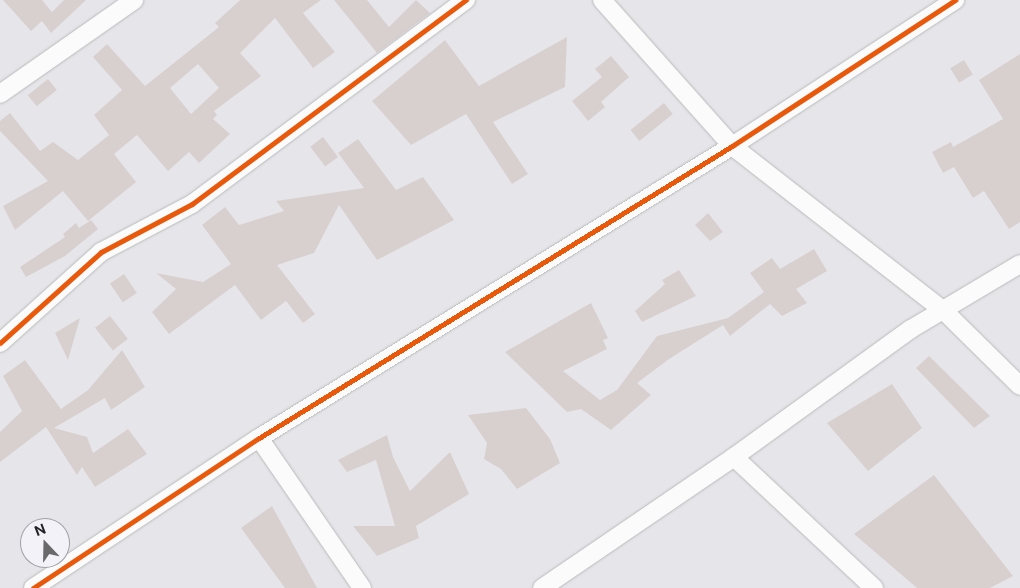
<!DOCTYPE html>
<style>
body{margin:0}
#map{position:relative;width:1020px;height:588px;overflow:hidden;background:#e6e6ea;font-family:"Public Sans",sans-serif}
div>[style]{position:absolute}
.building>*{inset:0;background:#d8d0cf;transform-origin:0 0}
.roads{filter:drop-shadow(0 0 1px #bababc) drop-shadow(0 0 1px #bababc)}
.minor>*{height:18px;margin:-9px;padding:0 9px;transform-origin:9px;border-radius:9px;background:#fbfbfc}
.cycleway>*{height:5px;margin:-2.5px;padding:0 2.5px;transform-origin:2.5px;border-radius:2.5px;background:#e8590c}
span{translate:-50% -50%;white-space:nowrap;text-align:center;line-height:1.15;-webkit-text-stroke:4px #f3f2f8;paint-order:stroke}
.north{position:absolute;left:20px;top:518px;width:50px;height:50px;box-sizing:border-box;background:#f3f2f8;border:1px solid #a1a0a4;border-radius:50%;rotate:339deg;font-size:14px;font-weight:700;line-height:20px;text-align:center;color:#252427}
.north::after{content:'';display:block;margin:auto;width:18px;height:22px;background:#69686b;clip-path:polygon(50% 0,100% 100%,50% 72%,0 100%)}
</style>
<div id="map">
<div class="building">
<i style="clip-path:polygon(3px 0,42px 0,52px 12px,64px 0,86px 0,51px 33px,42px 21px,31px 31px)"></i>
<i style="clip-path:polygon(evenodd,240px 0,321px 0,303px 13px,335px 52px,313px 68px,275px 18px,240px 53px,261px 76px,214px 111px,217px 115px,213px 119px,230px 134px,199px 163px,189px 152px,168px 171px,137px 135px,114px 154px,136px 182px,88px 221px,63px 191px,15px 230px,3px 206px,48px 181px,0 131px,0 121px,10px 113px,40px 151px,53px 142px,78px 160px,109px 135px,94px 115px,122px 90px,93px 57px,107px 44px,145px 86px,219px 27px,215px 23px,240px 0,198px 64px,219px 88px,191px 114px,170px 88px,198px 64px)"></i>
<i style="clip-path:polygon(334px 0,367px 0,389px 27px,416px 0,430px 13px,377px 53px)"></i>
<i style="clip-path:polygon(567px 37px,565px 87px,493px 122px,528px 174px,512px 184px,466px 114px,411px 145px,372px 101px,445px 40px,479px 86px)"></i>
<i style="clip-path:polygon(1020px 54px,1020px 222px,1009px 229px,984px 191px,973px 198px,954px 167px,943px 173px,932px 152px,951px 142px,953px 147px,1003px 119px,979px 80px)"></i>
<i style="clip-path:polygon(611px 56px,629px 77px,601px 102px,605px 107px,588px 121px,572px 101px,602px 77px,595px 69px)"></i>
<i style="left:964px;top:60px;width:17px;height:16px;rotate:59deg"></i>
<i style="left:48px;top:79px;width:14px;height:26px;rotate:51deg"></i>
<i style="left:664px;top:103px;width:14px;height:43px;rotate:51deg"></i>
<i style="left:323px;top:137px;width:25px;height:16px;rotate:53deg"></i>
<i style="clip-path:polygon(358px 139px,396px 190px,423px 177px,454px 220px,377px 260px,339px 205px,314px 253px,277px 265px,315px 314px,303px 323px,286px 301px,261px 320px,235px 285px,169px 334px,152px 312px,176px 289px,156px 273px,203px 282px,231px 264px,202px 225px,225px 207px,239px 225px,284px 211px,276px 201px,364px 188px,338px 153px)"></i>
<i style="clip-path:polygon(708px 213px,723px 232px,710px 241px,695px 225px)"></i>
<i style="clip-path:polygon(91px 220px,98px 229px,65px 256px,26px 277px,20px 267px,65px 237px,63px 234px,76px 223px,79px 228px)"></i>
<i style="clip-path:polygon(814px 249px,827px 271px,796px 289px,807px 303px,782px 316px,770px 304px,730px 336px,723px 325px,669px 359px,637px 383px,651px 395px,611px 430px,581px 409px,567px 412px,505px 352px,591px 303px,608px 338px,603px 340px,607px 349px,563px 371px,600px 400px,617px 390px,657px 336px,728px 318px,764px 292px,750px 273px,772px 258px,780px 269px)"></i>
<i style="clip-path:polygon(679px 270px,696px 296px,642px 322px,635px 311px,665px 284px,662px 280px)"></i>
<i style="left:124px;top:274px;width:23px;height:17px;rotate:56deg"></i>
<i style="left:110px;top:316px;width:29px;height:19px;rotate:52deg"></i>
<i style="clip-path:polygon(80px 318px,68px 360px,55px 333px)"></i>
<i style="clip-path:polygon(122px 350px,145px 387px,111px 410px,105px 398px,54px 428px,87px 437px,93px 453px,128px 429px,147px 454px,95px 487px,82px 467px,77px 475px,46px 427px,0 462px,0 432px,22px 411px,3px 376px,25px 360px,61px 409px,88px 390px)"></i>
<i style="clip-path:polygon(929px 356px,990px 416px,974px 428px,916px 368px)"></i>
<i style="clip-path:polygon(892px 384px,922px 428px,868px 471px,827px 423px)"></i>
<i style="clip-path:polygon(526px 408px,550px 439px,560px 463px,517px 489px,501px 469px,484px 459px,487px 443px,468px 415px)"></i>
<i style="clip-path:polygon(387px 435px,393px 457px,410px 491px,450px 452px,469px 494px,416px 526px,419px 538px,377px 556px,353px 526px,395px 526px,376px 460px,347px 472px,338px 460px)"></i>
<i style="clip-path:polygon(934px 475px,1013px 576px,990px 588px,917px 588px,854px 534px)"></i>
<i style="clip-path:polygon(272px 506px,317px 588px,285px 588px,241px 528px)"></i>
</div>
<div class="roads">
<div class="minor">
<i style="left:602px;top:0;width:195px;rotate:48.3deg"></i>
<i style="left:732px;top:146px;width:267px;rotate:37.9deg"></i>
<i style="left:943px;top:310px;width:108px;rotate:44.6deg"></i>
<i style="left:0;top:94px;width:164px;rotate:-35deg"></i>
<i style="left:0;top:343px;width:136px;rotate:-42deg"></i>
<i style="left:101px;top:252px;width:103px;rotate:-27.8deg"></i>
<i style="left:192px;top:204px;width:342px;rotate:-36.7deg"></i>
<i style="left:259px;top:438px;width:182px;rotate:55.5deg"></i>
<i style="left:734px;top:457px;width:192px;rotate:43.1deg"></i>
<i style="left:33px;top:588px;width:271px;rotate:-33.6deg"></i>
<i style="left:259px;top:438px;width:556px;rotate:-31.69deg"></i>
<i style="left:732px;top:146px;width:267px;rotate:-33.2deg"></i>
<i style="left:542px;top:588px;width:232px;rotate:-34.3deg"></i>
<i style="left:734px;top:457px;width:218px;rotate:-35.9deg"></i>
<i style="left:911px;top:329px;width:127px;rotate:-30.8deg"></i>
</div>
</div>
<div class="cycleway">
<i style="left:0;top:343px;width:136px;rotate:-42deg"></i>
<i style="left:101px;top:252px;width:103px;rotate:-27.8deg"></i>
<i style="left:192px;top:204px;width:342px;rotate:-36.7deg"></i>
<i style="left:33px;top:588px;width:271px;rotate:-33.6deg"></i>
<i style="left:259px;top:438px;width:556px;rotate:-31.69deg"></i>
<i style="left:732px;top:146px;width:267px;rotate:-33.2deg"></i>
</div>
<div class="north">N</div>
</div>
